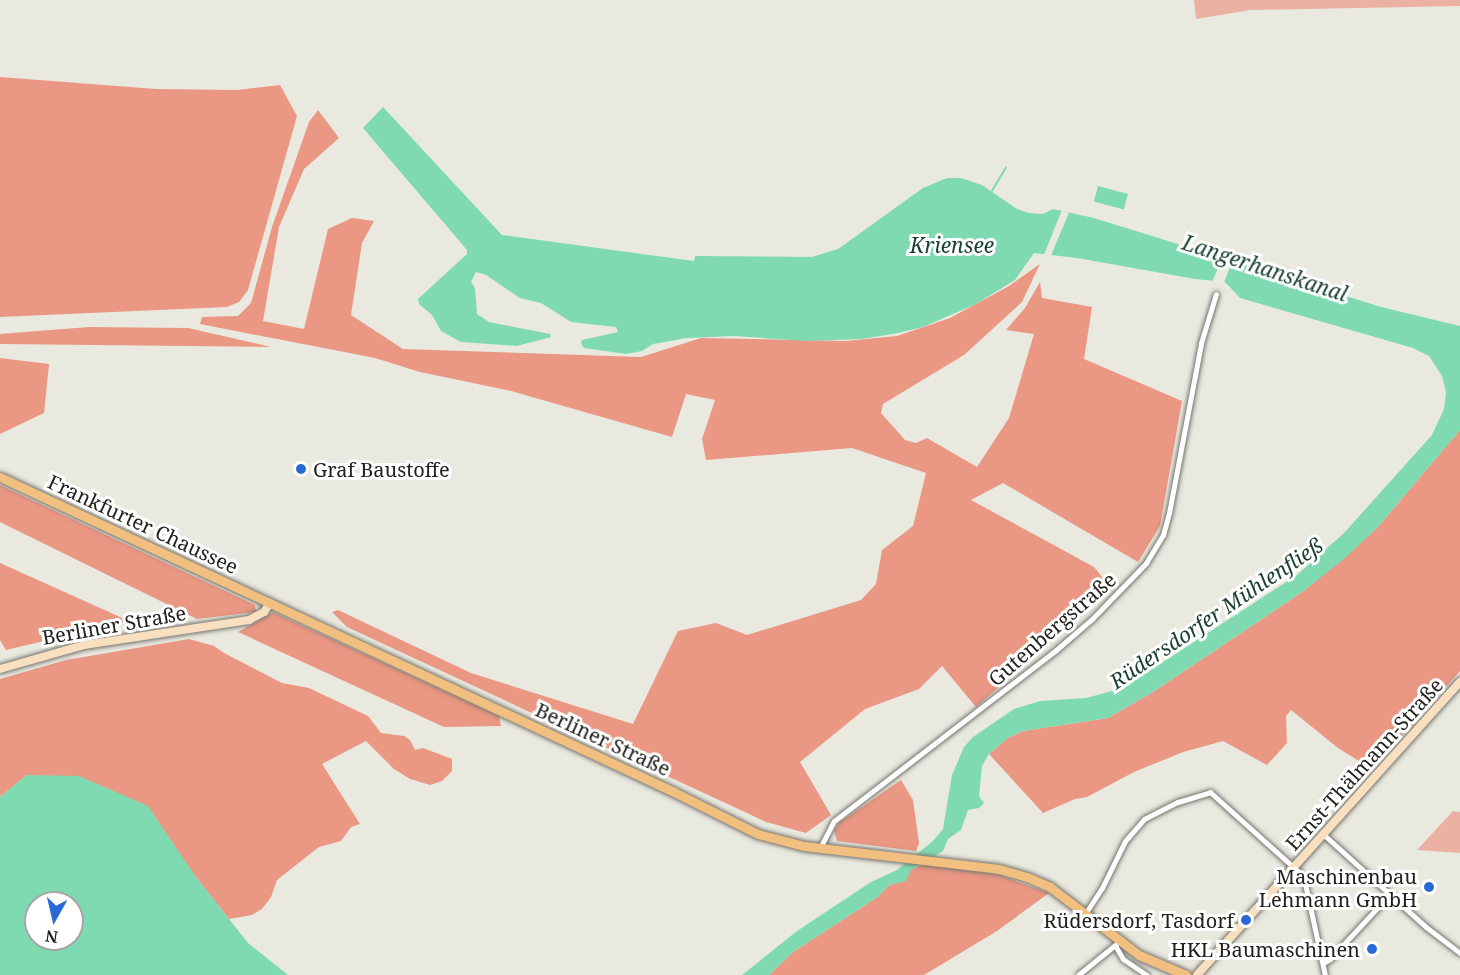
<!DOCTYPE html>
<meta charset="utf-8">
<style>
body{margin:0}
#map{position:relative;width:1460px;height:975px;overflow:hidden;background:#eae9e0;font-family:"Noto Serif",serif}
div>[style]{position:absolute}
.green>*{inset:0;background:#ebb1a3}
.forest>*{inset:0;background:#ea9783}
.water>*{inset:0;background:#80dab1;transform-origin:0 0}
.pier>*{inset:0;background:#eae9e0;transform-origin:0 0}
.stream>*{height:1.5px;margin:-0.75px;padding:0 0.75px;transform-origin:0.75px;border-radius:0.75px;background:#80dab1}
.roads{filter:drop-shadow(0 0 2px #76756d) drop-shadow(0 0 2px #76756d)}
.minor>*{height:5px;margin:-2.5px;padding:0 2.5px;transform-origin:2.5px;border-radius:2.5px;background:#fff}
.secondary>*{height:8px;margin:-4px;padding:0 4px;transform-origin:4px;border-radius:4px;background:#f8dfc0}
.primary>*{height:9px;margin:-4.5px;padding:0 4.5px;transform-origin:4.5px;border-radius:4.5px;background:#f1bf80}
.dots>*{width:16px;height:16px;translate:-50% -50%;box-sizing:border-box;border:3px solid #fff;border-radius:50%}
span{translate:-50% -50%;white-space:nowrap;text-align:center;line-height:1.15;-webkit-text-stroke:6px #fff;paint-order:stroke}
.poi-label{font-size:20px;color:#21211e}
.left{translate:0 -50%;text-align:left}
.right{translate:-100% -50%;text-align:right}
.street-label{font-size:20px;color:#21211e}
.water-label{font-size:21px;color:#183f2f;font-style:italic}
.north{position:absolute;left:24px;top:891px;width:60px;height:60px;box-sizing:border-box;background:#fff;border:2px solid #a6a6a5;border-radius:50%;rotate:188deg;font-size:16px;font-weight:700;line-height:24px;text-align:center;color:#21211e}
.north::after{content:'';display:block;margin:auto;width:21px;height:27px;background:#2869d6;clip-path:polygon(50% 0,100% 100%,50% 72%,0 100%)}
</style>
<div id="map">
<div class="green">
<i style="clip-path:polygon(1194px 0,1460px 0,1460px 6px,1251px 10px,1196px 19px)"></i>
<i style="clip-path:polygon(1453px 811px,1460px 812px,1460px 853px,1417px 850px)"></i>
</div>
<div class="forest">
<i style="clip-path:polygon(0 77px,156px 89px,237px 90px,280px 85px,297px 116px,248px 290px,239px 302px,227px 307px,0 317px)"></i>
<i style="clip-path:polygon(318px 110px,339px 138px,304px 169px,279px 227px,263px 321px,304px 329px,328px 229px,352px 218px,374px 221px,362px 243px,351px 315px,403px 349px,641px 357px,701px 338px,845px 341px,897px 336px,950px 318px,1009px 286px,1040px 264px,1022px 302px,964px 355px,883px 404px,881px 413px,905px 440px,916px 443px,927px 438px,977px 467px,1009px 418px,1034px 334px,1006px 330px,1025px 308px,1040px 282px,1042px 298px,1092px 307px,1084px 359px,1182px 401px,1160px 526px,1138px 562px,1003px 483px,971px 500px,1094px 567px,1112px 589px,976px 707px,942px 666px,919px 689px,865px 709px,800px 762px,831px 815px,806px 833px,766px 822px,347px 627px,332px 612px,338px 610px,471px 673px,633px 724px,678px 631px,716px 623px,747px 635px,861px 600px,876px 584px,882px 550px,913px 526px,926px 473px,852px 448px,706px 460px,702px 439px,715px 400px,686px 394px,672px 437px,511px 391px,420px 372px,375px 358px,200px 324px,202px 317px,238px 316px,251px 303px,272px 227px,309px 122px)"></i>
<i style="clip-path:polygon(89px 327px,188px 328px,271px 347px,0 344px,0 334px)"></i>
<i style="clip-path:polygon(0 358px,49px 364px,44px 413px,0 434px)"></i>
<i style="clip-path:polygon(1460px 430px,1460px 671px,1381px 759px,1370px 768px,1338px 748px,1291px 710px,1286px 716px,1287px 743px,1267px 765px,1223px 741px,1183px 752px,1134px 772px,1087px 797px,1075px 799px,1043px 813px,989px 754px,1008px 738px,1023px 731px,1108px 718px,1153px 692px,1305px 590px,1377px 528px)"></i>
<i style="clip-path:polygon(0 485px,255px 605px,256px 612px,197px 619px,0 522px)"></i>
<i style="clip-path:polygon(0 563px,129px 621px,6px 650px,0 640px)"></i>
<i style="clip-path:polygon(273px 612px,499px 716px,501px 726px,444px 727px,238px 632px)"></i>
<i style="clip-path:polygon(189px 639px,214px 646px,224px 653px,282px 683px,309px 688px,368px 716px,381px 733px,404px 736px,410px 740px,415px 750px,423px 748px,452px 759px,452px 771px,442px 781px,430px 785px,410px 779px,394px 769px,366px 741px,322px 764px,360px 824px,351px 827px,341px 841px,319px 847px,277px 880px,271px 897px,262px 909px,252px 915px,229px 919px,196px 877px,27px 775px,0 797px,0 679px,66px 660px)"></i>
<i style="clip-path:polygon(901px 780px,913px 800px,919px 843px,916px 851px,837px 841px,834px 831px,840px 822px)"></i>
<i style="clip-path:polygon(924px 864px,999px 875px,1049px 893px,997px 931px,924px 975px,769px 975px,793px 952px,879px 896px,889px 885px,905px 881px,910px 870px)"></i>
</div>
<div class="water">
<i style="clip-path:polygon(383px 107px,502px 235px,694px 261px,695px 256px,812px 257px,838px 249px,923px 188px,947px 178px,961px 178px,982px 185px,1017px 209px,1029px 213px,1043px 214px,1053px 209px,1094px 218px,1381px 307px,1460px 326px,1460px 430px,1377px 528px,1344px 559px,1305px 590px,1153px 692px,1108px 718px,1023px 731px,1008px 738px,989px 754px,982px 766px,979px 796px,984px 803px,979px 808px,968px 810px,961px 830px,948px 839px,943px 851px,911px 870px,906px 881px,889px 885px,879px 896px,793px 952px,769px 975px,742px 975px,797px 931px,871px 882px,897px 870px,933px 841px,943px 829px,952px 775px,964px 747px,973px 737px,1014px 709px,1040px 701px,1086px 698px,1123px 688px,1297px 575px,1344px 533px,1432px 435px,1444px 409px,1446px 392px,1442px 376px,1429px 356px,1413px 348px,1240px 298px,1225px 282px,1195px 279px,1077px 258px,1034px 253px,1015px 280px,974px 305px,923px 327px,898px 333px,862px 339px,806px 341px,734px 336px,687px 338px,653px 344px,642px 351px,626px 354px,584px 348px,581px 344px,582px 340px,618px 332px,616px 327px,571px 322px,541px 303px,520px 298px,486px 275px,476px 272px,471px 282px,475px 288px,477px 314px,489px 322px,550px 334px,551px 337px,517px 346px,461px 342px,441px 331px,432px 315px,419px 304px,418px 299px,467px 254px,467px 250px,363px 128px)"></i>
<i style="left:1098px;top:186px;width:31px;height:16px;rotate:15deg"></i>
<i style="clip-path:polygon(evenodd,27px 775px,79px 776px,148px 806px,196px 877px,248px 943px,288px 975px,0 975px,0 797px,27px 775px,36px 903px,72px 903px,72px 939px,36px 939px,36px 903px)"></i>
</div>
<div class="pier">
<i style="clip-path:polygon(1062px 210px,1069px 213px,1057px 241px,1050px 258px,1043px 257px)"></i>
<i style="left:1224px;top:253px;width:11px;height:33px;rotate:22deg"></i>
</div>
<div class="stream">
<i style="left:992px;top:191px;width:27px;rotate:-59deg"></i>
</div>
<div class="roads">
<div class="minor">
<i style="left:1323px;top:834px;width:139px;rotate:42.1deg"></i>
<i style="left:1426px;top:927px;width:43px;rotate:37.4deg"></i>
<i style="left:820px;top:848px;width:30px;rotate:-63deg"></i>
<i style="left:834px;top:821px;width:280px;rotate:-37.6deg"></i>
<i style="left:1056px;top:650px;width:48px;rotate:-40.7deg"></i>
<i style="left:1092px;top:619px;width:78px;rotate:-46deg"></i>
<i style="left:1146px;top:563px;width:33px;rotate:-59deg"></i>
<i style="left:1163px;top:535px;width:23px;rotate:-75deg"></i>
<i style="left:1169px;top:513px;width:173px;rotate:-79.3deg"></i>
<i style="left:1201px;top:343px;width:51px;rotate:-73deg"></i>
<i style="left:1085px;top:914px;width:31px;rotate:-57deg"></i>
<i style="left:1102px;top:888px;width:52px;rotate:-63.9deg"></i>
<i style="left:1125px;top:841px;width:29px;rotate:-49deg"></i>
<i style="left:1144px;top:819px;width:38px;rotate:-27deg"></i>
<i style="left:1178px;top:802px;width:34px;rotate:-17deg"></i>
<i style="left:1210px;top:792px;width:120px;rotate:42deg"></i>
<i style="left:1299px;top:872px;width:9px;rotate:54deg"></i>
<i style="left:1304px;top:879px;width:98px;rotate:77.7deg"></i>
<i style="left:1116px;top:947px;width:14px;rotate:60deg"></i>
<i style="left:1123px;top:959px;width:29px;rotate:34deg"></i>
<i style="left:1323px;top:963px;width:8px;rotate:-30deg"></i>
<i style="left:1330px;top:959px;width:88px;rotate:-47.3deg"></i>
<i style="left:1078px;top:975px;width:54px;rotate:-39deg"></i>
</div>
<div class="secondary">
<i style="left:0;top:669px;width:87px;rotate:-15.9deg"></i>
<i style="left:84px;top:645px;width:167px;rotate:-8.6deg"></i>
<i style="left:249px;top:620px;width:17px;rotate:-28deg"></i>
<i style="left:264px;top:612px;width:11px;rotate:-56deg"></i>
<i style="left:1197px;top:975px;width:394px;rotate:-48.1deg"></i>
</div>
<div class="primary">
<i style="left:0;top:477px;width:742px;rotate:25.04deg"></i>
<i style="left:672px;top:791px;width:96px;rotate:26.6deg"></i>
<i style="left:758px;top:834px;width:48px;rotate:14.6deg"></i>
<i style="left:804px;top:846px;width:196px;rotate:6.7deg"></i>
<i style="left:999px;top:869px;width:29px;rotate:16deg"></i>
<i style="left:1027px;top:877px;width:25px;rotate:23deg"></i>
<i style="left:1050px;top:887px;width:112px;rotate:37.4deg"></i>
<i style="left:1139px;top:955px;width:51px;rotate:23.1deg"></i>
</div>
</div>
<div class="dots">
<i style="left:301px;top:469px;background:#2869d6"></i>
<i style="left:1429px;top:887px;background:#2869d6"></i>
<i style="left:1246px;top:920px;background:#2869d6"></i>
<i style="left:1372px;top:949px;background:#2869d6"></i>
</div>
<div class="poi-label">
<span class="left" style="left:313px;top:469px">Graf Baustoffe</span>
<span class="right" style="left:1417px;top:888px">Maschinenbau<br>Lehmann GmbH</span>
<span class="right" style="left:1234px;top:920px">Rüdersdorf, Tasdorf</span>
<span class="right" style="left:1360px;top:949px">HKL Baumaschinen</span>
</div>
<div class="street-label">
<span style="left:143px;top:524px;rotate:25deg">Frankfurter Chaussee</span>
<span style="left:114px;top:625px;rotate:-10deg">Berliner Straße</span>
<span style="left:1052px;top:629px;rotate:-41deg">Gutenbergstraße</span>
<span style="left:603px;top:739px;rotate:25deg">Berliner Straße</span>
<span style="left:1364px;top:764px;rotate:-48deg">Ernst-Thälmann-Straße</span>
</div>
<div class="water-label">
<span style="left:952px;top:245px">Kriensee</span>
<span style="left:1265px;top:268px;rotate:18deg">Langerhanskanal</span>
<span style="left:1216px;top:613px;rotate:-34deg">Rüdersdorfer Mühlenfließ</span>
</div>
<div class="north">N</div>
</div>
